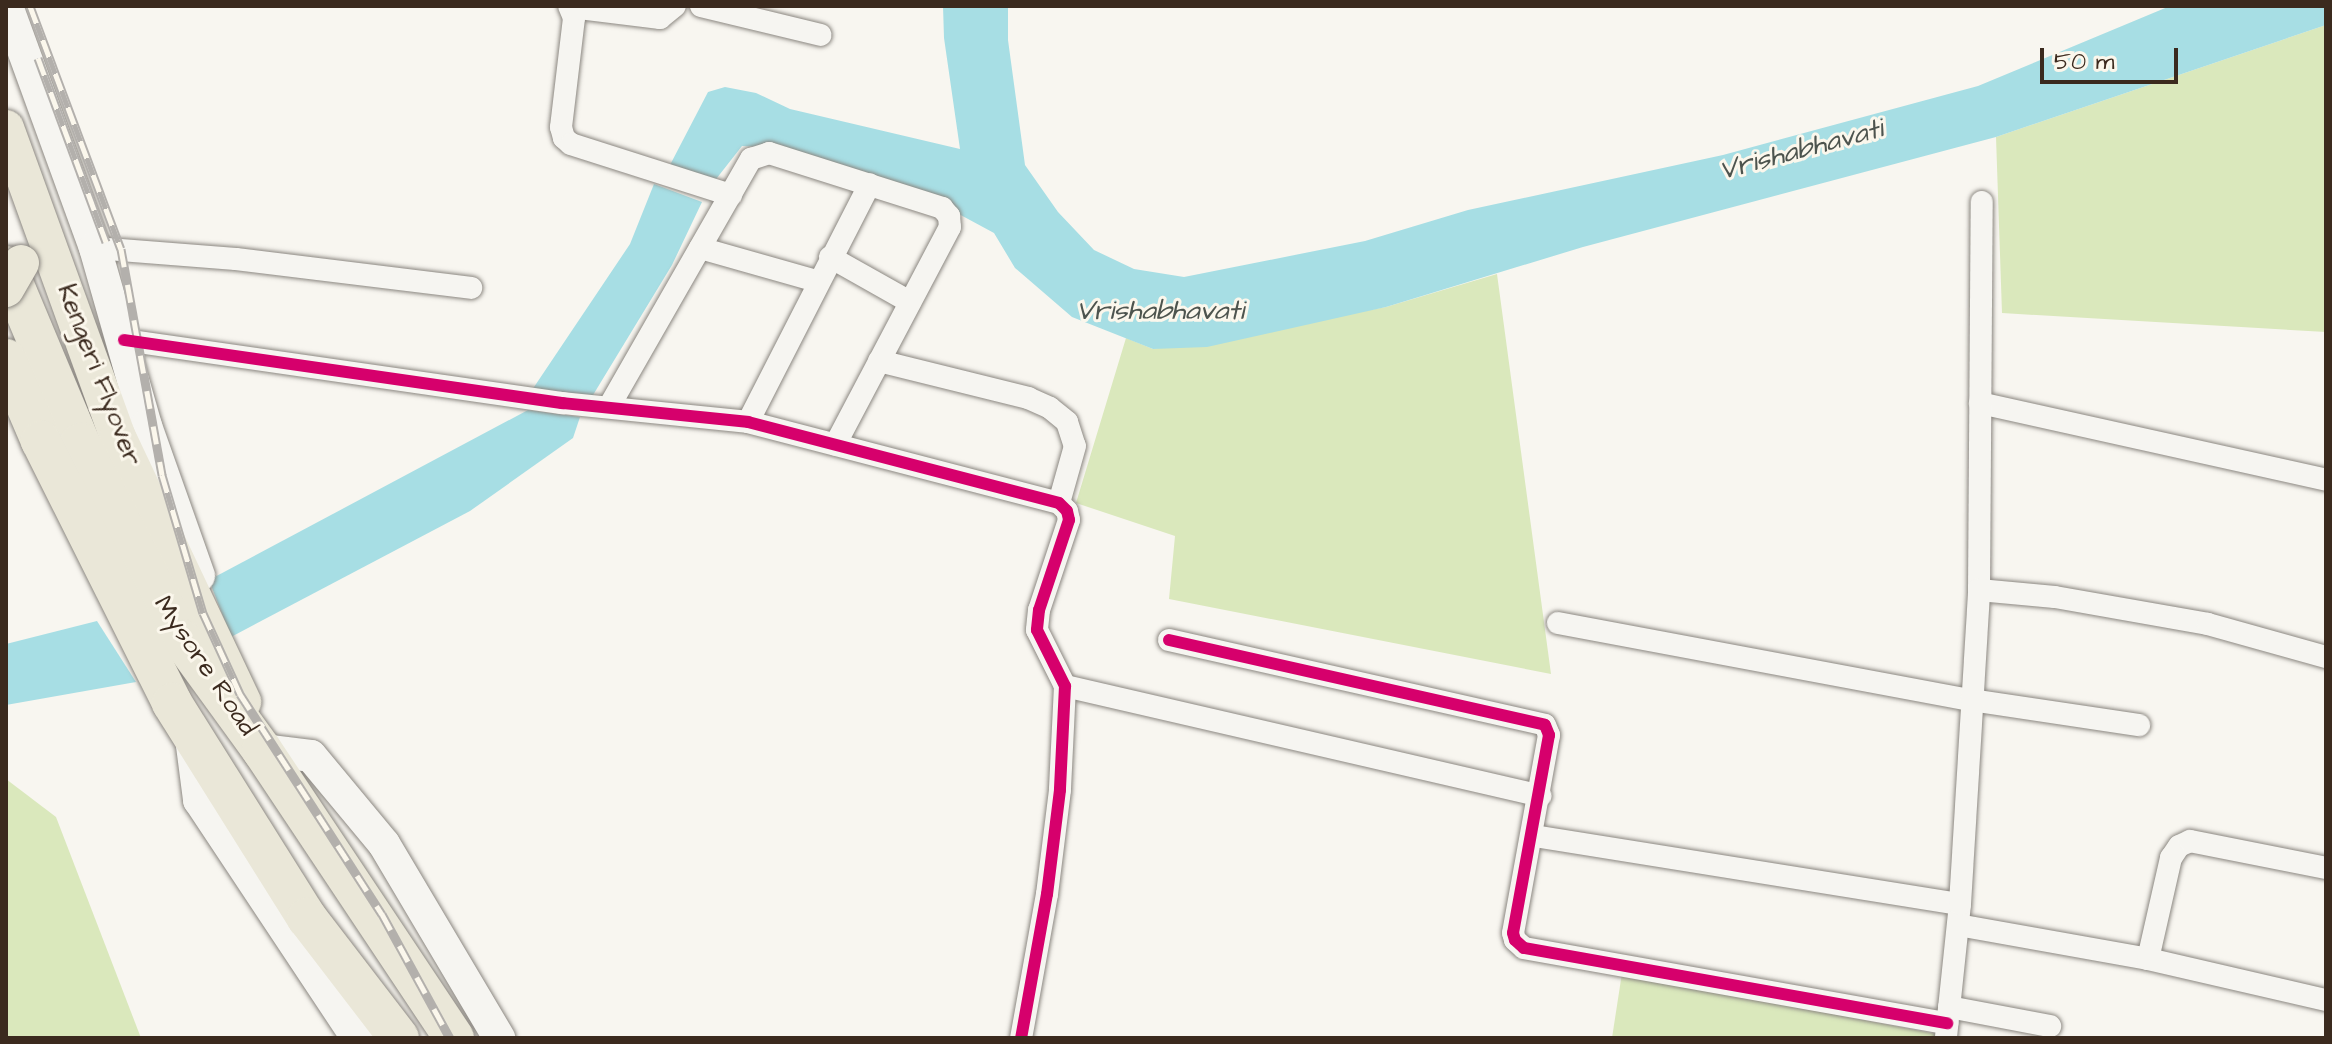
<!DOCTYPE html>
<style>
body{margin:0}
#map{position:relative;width:2332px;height:1044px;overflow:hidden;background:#f8f6f0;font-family:"Architects Daughter",sans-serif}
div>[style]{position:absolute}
.green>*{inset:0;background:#dae8bc}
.water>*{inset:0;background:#a7dee4}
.roads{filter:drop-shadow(0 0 2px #8b8781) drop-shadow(0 0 2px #8b8781)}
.street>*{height:22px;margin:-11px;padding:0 11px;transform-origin:11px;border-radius:11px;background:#f6f5f1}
.secondary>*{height:32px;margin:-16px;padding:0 16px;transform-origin:16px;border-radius:16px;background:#f6f5f1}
.primary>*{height:36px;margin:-18px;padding:0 18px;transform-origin:18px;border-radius:18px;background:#eae7d8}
.highway>*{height:40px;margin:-20px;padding:0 20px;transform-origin:20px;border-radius:20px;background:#eae7d8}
.rail>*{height:9px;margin-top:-4.5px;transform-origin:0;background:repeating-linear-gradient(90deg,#fbf7ec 0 18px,#b3b0ac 0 36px);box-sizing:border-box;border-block:2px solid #b3b0ac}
.bridges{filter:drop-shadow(0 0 2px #8b8781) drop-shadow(0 0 2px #8b8781)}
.primary-bridge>*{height:36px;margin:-18px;padding:0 18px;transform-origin:18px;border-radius:18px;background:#eae7d8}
.cycleway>*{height:12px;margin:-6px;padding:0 6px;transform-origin:6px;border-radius:6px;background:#d6006c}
span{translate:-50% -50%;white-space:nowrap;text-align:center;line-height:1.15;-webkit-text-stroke:6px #fbf7ec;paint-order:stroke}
.street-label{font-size:26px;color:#3b2a1e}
.water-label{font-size:28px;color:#4d544e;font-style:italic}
.frame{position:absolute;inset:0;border:8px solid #3b2a1e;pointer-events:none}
.scale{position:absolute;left:2040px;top:48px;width:138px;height:36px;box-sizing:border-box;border:4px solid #3b2a1e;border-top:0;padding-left:10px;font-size:24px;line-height:28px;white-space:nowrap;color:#3b2a1e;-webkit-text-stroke:6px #fbf7ec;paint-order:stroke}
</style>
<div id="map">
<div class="green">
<i style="clip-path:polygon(2326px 25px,2326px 332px,2002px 313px,1996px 137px)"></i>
<i style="clip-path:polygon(1497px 274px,1551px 674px,1169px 599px,1175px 536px,1076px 503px,1126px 338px,1153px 349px,1386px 307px)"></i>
<i style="clip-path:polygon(6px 779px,56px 817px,141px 1038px,6px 1038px)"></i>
<i style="clip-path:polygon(1622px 973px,1936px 1034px,1935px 1038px,1612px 1038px)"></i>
</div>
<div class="water">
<i style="clip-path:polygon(943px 6px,1008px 6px,1008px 40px,1025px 165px,1058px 212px,1094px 250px,1134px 269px,1184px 277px,1365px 241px,1468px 210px,1723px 155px,1978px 86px,2170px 6px,2326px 6px,2326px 25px,1996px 137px,1583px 247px,1386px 307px,1207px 347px,1153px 349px,1072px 317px,1015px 268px,994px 233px,918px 192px,780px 148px,742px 146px,713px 183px,670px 165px,708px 92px,725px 87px,756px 93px,790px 109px,960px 149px,944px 38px)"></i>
<i style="clip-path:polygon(654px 184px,702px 202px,672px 265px,590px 400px,530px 393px,630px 244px)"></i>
<i style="clip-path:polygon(528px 410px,580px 417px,573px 438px,470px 511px,231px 637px,209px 580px)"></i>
<i style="clip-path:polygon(97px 621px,136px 682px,6px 705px,6px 644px)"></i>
</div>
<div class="roads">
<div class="street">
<i style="left:569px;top:6px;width:13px;rotate:67deg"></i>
<i style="left:574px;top:18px;width:110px;rotate:96.8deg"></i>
<i style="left:561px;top:127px;width:11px;rotate:75deg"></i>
<i style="left:564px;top:138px;width:9px;rotate:41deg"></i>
<i style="left:571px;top:144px;width:168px;rotate:17.7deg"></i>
<i style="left:701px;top:6px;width:123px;rotate:13.6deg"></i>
<i style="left:571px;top:7px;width:90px;rotate:7deg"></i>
<i style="left:660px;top:18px;width:19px;rotate:-39deg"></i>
<i style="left:95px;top:248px;width:141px;rotate:4.5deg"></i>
<i style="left:236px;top:259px;width:237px;rotate:7deg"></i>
<i style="left:700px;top:248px;width:122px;rotate:15.8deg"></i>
<i style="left:830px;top:257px;width:92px;rotate:29.4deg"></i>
<i style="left:124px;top:340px;width:443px;rotate:8.2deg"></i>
<i style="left:562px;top:403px;width:187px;rotate:5.8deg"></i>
<i style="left:748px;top:422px;width:321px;rotate:14.6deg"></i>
<i style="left:1059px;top:503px;width:11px;rotate:45deg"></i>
<i style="left:1067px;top:511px;width:9px;rotate:77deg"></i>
<i style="left:1069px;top:520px;width:95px;rotate:108.4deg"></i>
<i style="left:1039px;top:610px;width:20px;rotate:96deg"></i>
<i style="left:1037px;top:630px;width:63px;rotate:63.4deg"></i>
<i style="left:1065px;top:686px;width:104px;rotate:92.8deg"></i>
<i style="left:1060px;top:790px;width:105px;rotate:97.1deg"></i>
<i style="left:1047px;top:894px;width:146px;rotate:100.2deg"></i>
<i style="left:879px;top:361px;width:154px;rotate:13.9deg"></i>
<i style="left:1028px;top:398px;width:24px;rotate:24deg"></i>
<i style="left:1050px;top:408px;width:22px;rotate:39deg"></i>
<i style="left:1067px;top:422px;width:25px;rotate:72deg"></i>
<i style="left:1075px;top:446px;width:59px;rotate:105.7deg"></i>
<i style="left:1980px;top:403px;width:354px;rotate:12.5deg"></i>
<i style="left:610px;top:405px;width:284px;rotate:-60.2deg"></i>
<i style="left:751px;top:159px;width:19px;rotate:-18deg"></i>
<i style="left:769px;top:153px;width:182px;rotate:17.6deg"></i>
<i style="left:942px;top:208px;width:11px;rotate:49deg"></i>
<i style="left:949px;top:216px;width:11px;rotate:85deg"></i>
<i style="left:950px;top:227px;width:246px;rotate:117.8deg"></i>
<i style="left:748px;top:422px;width:267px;rotate:-62.9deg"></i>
<i style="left:1979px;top:590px;width:388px;rotate:-89.6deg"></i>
<i style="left:1558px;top:623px;width:420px;rotate:10.6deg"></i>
<i style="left:1971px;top:700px;width:170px;rotate:8.5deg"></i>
<i style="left:1169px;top:640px;width:385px;rotate:12.7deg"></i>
<i style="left:1545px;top:725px;width:11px;rotate:68deg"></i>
<i style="left:1549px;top:735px;width:201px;rotate:100.3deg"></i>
<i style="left:1513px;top:933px;width:7px;rotate:74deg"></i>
<i style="left:1515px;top:940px;width:12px;rotate:42deg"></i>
<i style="left:1524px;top:948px;width:430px;rotate:10.1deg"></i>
<i style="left:1065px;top:686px;width:488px;rotate:13deg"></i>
<i style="left:1534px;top:836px;width:431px;rotate:9.1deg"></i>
<i style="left:1958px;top:925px;width:193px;rotate:10.1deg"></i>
<i style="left:2148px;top:959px;width:183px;rotate:13deg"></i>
<i style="left:2148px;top:959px;width:104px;rotate:-77.2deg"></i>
<i style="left:2171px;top:858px;width:14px;rotate:-56deg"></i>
<i style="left:2179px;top:846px;width:12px;rotate:-24deg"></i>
<i style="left:2190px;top:841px;width:139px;rotate:11.2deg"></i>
<i style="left:1949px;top:1007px;width:103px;rotate:10.7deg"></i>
<i style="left:1946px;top:1037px;width:134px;rotate:-84deg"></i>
<i style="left:1960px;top:904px;width:315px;rotate:-86.5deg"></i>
<i style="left:1979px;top:590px;width:76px;rotate:5.3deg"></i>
<i style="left:2055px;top:597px;width:155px;rotate:10deg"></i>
<i style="left:2208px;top:624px;width:123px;rotate:15.6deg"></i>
</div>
<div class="secondary">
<i style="left:7px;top:6px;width:258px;rotate:70deg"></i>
<i style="left:95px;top:248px;width:185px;rotate:74deg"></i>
<i style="left:146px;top:426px;width:159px;rotate:70.5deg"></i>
<i style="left:191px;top:738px;width:63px;rotate:82.6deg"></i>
<i style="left:199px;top:800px;width:286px;rotate:56.4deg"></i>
<i style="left:262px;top:750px;width:49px;rotate:7deg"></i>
<i style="left:311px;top:756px;width:114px;rotate:50.3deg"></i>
<i style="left:384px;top:844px;width:226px;rotate:59.3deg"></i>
</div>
<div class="primary">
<i style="left:6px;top:128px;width:329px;rotate:70.1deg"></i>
<i style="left:118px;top:437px;width:293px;rotate:64.7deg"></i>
</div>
<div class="highway">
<i style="left:6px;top:266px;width:192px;rotate:67.3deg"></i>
<i style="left:80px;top:443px;width:222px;rotate:62.6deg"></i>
<i style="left:182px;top:640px;width:136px;rotate:54deg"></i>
<i style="left:262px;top:750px;width:346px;rotate:56.3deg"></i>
<i style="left:6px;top:359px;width:89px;rotate:66.9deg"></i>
<i style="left:41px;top:441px;width:293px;rotate:63.4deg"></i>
<i style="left:172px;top:703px;width:254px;rotate:57.9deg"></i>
<i style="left:307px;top:918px;width:151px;rotate:52.5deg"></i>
</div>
</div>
<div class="rail">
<i style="left:30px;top:6px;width:259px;rotate:69.5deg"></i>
<i style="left:121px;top:249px;width:230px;rotate:79.7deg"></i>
<i style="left:162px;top:475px;width:144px;rotate:73.5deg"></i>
<i style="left:203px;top:613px;width:89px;rotate:65.4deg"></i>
<i style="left:240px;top:694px;width:262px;rotate:57.2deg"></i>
<i style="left:382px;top:914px;width:141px;rotate:61.3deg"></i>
<i style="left:38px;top:58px;width:196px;rotate:69.7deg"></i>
</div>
<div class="bridges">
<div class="primary-bridge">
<i style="left:6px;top:289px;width:30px;rotate:-60deg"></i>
</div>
</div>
<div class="cycleway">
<i style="left:124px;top:340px;width:443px;rotate:8.2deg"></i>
<i style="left:562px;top:403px;width:187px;rotate:5.8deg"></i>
<i style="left:748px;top:422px;width:321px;rotate:14.6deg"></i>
<i style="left:1059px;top:503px;width:11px;rotate:45deg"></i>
<i style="left:1067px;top:511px;width:9px;rotate:77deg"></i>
<i style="left:1069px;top:520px;width:95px;rotate:108.4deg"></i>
<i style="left:1039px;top:610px;width:20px;rotate:96deg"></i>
<i style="left:1037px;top:630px;width:63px;rotate:63.4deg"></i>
<i style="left:1065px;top:686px;width:104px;rotate:92.8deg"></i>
<i style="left:1060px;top:790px;width:105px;rotate:97.1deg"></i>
<i style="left:1047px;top:894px;width:146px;rotate:100.2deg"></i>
<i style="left:1169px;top:640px;width:385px;rotate:12.7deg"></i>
<i style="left:1545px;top:725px;width:11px;rotate:68deg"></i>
<i style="left:1549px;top:735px;width:201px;rotate:100.3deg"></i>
<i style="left:1513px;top:933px;width:7px;rotate:74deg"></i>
<i style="left:1515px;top:940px;width:12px;rotate:42deg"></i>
<i style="left:1524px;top:948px;width:430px;rotate:10.1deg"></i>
</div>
<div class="street-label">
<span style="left:99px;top:375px;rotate:69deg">Kengeri Flyover</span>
<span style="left:205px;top:666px;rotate:56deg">Mysore Road</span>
</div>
<div class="water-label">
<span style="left:1801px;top:150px;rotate:-15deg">Vrishabhavati</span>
<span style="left:1160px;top:311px">Vrishabhavati</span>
</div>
<div class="frame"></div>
<div class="scale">50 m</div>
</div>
